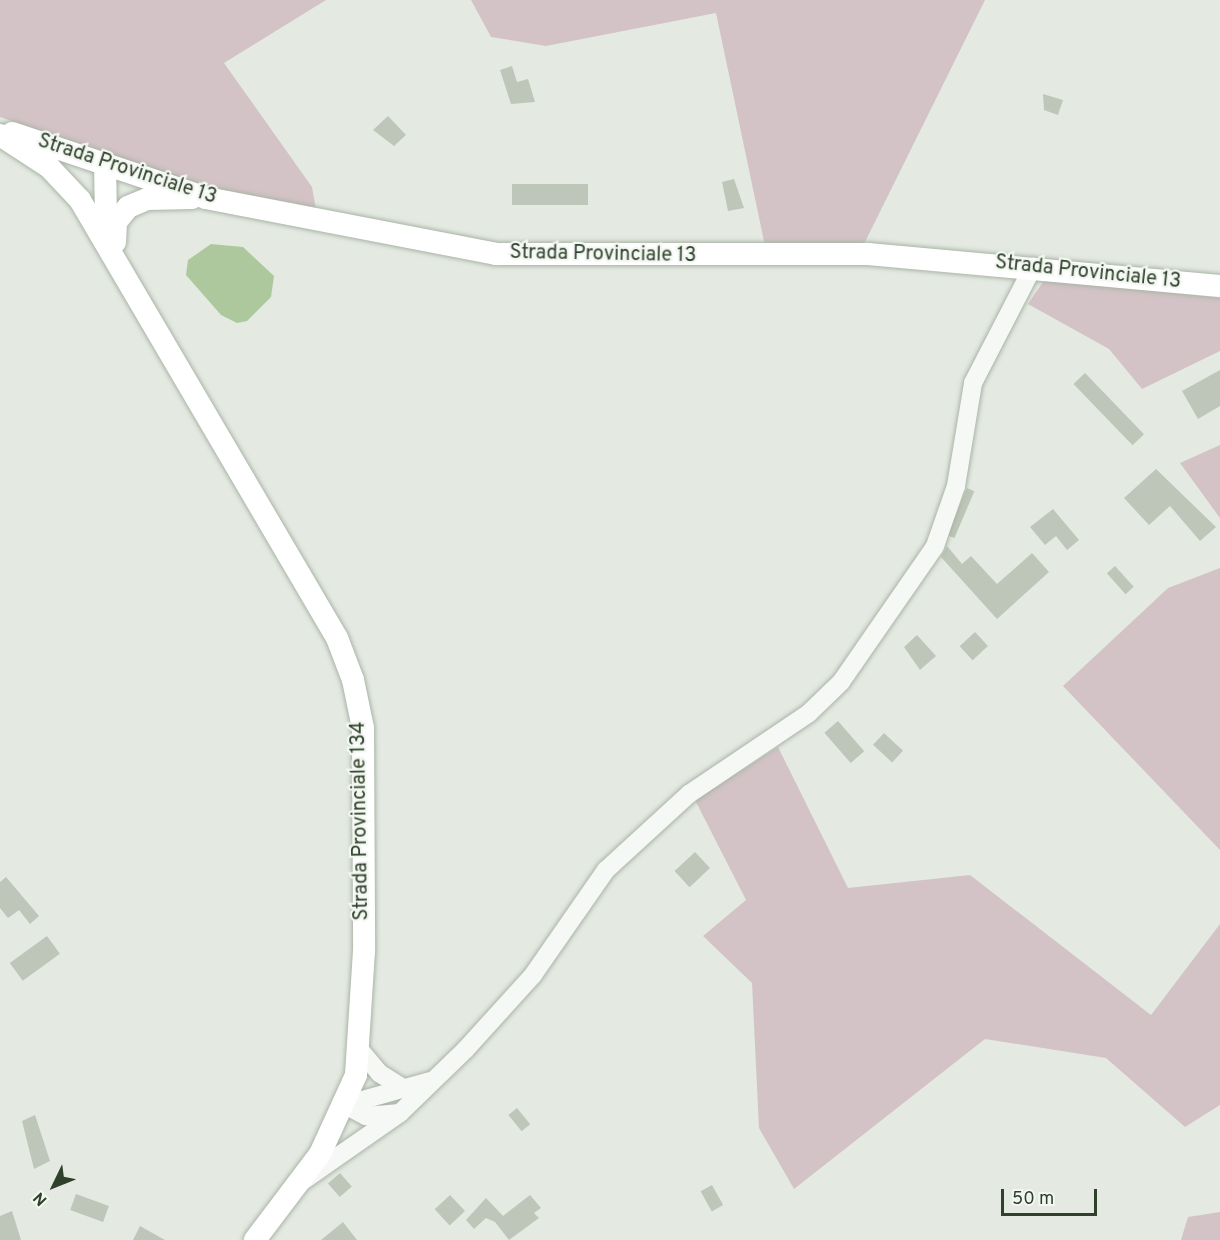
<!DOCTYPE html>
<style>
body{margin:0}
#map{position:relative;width:1220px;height:1240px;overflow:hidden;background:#e4eae2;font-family:Overpass,sans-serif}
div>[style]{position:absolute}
.green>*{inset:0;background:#d3c3c6}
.water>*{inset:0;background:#aec89e}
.building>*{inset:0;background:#bdc6b9;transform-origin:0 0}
.roads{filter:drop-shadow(0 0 2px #aab4a7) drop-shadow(0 0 2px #aab4a7)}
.minor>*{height:18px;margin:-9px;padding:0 9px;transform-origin:9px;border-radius:9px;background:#f5f8f5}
.major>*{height:22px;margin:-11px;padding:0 11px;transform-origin:11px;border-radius:11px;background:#fff}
span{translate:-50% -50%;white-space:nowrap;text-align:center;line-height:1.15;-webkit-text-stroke:4.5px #f3f7f2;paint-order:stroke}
.street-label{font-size:20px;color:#30412b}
.north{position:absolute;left:24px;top:1156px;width:60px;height:60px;-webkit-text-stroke:4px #f3f7f2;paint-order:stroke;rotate:227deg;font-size:16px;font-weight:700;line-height:24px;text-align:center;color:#30412b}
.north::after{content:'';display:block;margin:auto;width:21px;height:27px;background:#30412b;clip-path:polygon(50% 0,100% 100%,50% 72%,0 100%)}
.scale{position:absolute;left:1001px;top:1189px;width:96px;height:27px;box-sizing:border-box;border:3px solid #30412b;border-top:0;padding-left:8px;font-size:18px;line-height:21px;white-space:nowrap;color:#30412b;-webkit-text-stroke:4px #f3f7f2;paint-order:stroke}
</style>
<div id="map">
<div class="green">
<i style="clip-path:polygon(0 0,326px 0,224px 63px,312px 187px,316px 209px,201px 186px,0 117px)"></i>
<i style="clip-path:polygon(471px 0,985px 0,863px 246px,765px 246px,716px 13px,546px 46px,491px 37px)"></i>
<i style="clip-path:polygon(1045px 279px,1220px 298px,1220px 351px,1142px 389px,1109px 349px,1028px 304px)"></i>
<i style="clip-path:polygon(1220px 445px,1220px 518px,1180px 463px)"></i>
<i style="clip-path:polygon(1220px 568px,1220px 850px,1063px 686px,1168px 588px)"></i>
<i style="clip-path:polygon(778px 747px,848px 888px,970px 875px,1151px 1015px,1220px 924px,1220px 1105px,1185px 1127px,1106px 1058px,985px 1039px,794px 1189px,759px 1128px,752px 983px,703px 936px,746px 900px,695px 800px)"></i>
<i style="clip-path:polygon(1220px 1212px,1220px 1240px,1181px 1240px,1188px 1217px)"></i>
</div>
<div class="water">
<i style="clip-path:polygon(211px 244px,243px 247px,274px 276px,271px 297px,247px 321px,237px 323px,221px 315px,186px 275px,188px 260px)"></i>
</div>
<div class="building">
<i style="clip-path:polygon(512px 66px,517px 82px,528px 79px,535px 102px,511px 104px,500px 70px)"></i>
<i style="clip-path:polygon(1043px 94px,1063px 100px,1058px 115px,1044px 110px)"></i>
<i style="clip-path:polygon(388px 116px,406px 135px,394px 146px,373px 130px)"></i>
<i style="clip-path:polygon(734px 179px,744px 208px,728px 211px,722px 182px)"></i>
<i style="left:588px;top:184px;width:21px;height:76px;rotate:90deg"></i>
<i style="clip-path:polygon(1220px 370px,1220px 406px,1198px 419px,1182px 391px)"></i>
<i style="left:1085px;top:373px;width:85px;height:16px;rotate:46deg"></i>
<i style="clip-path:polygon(1156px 469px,1216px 527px,1200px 541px,1170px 506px,1149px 525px,1124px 498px)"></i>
<i style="left:967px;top:488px;width:8px;height:51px;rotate:23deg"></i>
<i style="clip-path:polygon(1053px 509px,1079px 540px,1067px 550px,1056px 536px,1045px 545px,1030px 527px)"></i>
<i style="clip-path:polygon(947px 546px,962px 564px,971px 556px,997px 584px,1032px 553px,1049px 572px,997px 619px,941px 557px)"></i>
<i style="left:1115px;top:566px;width:28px;height:11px;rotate:48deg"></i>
<i style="left:975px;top:632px;width:19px;height:21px;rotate:47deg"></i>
<i style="clip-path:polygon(917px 635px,936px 656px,920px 670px,904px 647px)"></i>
<i style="left:838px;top:721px;width:40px;height:18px;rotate:49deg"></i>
<i style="left:884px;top:733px;width:26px;height:16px;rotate:43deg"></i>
<i style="left:695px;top:852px;width:22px;height:28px;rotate:47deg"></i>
<i style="clip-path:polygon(6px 877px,39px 916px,30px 924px,19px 910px,8px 918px,0 908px,0 882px)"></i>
<i style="left:47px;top:936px;width:22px;height:46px;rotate:54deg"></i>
<i style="left:517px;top:1108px;width:21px;height:11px;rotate:51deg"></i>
<i style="clip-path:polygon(35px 1115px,50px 1161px,34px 1169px,22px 1121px)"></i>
<i style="left:340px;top:1173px;width:18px;height:16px;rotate:49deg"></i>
<i style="left:712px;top:1185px;width:23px;height:13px;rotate:61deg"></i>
<i style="left:76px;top:1194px;width:35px;height:17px;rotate:20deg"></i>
<i style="left:450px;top:1195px;width:22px;height:21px;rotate:47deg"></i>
<i style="clip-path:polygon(530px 1195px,541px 1208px,534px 1213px,539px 1218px,509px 1240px,495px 1222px,486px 1218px,474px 1229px,466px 1220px,486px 1198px,503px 1216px)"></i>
<i style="clip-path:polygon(12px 1211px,21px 1240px,0 1240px,0 1216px)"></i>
<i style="clip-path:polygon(343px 1222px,357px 1240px,321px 1240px)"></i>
<i style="clip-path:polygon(140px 1226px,165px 1240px,133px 1240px)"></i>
</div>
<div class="roads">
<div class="minor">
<i style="left:360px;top:1050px;width:30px;rotate:50deg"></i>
<i style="left:379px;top:1073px;width:31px;rotate:32deg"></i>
<i style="left:345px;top:1105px;width:88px;rotate:-15.8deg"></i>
<i style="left:345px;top:1105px;width:24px;rotate:28deg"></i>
<i style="left:366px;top:1116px;width:34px;rotate:-5deg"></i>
<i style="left:304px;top:1180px;width:117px;rotate:-34.9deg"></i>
<i style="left:400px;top:1113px;width:92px;rotate:-44.1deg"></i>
<i style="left:466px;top:1049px;width:100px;rotate:-47.8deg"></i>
<i style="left:533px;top:975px;width:128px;rotate:-55.2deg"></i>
<i style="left:606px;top:870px;width:113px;rotate:-42.5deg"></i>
<i style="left:689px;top:794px;width:145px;rotate:-34deg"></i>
<i style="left:809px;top:713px;width:45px;rotate:-44.1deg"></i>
<i style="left:841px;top:682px;width:165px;rotate:-55.3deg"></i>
<i style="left:935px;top:546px;width:64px;rotate:-70.7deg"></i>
<i style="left:956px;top:486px;width:104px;rotate:-80.6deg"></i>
<i style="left:973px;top:383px;width:131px;rotate:-62.7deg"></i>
</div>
<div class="major">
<i style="left:12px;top:133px;width:205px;rotate:18.5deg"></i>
<i style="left:206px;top:198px;width:295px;rotate:10.9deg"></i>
<i style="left:496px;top:254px;width:372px"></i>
<i style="left:868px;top:254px;width:353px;rotate:5.2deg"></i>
<i style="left:0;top:135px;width:59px;rotate:33.1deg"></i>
<i style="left:49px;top:167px;width:45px;rotate:46.8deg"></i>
<i style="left:80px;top:200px;width:508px;rotate:59.6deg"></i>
<i style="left:337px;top:638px;width:45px;rotate:69.1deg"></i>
<i style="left:353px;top:680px;width:49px;rotate:78.2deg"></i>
<i style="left:363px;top:728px;width:223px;rotate:89.7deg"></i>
<i style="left:364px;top:951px;width:124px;rotate:93.7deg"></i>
<i style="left:356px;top:1075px;width:87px;rotate:114.5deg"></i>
<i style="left:320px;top:1154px;width:108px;rotate:127.1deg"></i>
<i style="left:105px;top:162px;width:55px;rotate:89deg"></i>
<i style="left:106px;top:217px;width:27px;rotate:73deg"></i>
<i style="left:115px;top:242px;width:20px;rotate:-87deg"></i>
<i style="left:116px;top:222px;width:19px;rotate:-51deg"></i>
<i style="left:128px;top:207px;width:21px;rotate:-23deg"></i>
<i style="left:147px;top:199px;width:45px;rotate:-1.3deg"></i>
</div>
</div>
<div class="street-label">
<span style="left:127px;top:170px;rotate:18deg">Strada Provinciale 13</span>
<span style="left:603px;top:255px;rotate:1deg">Strada Provinciale 13</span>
<span style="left:1088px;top:273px;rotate:6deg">Strada Provinciale 13</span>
<span style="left:361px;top:821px;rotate:-91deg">Strada Provinciale 134</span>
</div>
<div class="north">N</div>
<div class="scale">50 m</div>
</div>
